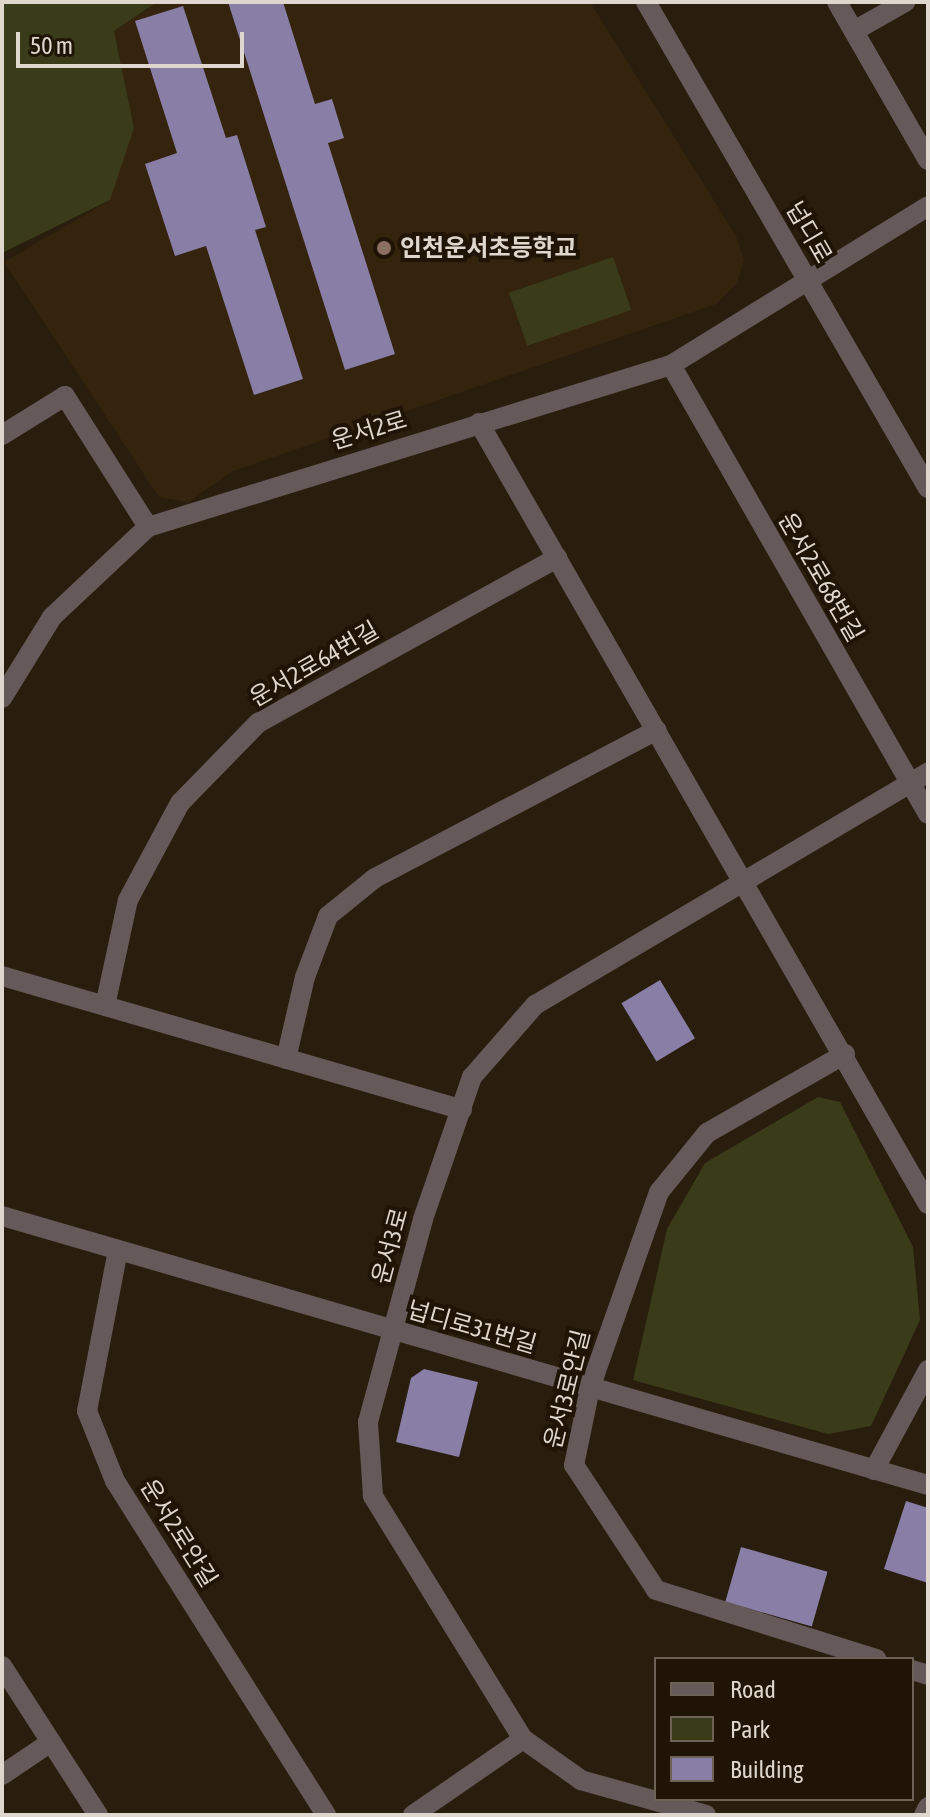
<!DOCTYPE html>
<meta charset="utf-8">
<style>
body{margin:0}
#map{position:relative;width:930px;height:1817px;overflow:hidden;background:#291d0d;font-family:"Asap Condensed","Noto Sans KR",sans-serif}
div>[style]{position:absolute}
.built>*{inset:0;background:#34240e}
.green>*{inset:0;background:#3a3c19;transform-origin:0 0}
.building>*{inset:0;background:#897ea5;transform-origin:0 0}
.minor>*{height:20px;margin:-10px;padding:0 10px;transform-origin:10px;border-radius:10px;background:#65595a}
.dots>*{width:22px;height:22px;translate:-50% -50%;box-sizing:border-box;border:4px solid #1f1405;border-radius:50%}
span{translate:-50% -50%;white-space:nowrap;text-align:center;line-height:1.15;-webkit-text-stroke:8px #1f1405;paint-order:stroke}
.street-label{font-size:24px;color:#dfd6cd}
.poi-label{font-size:24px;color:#dfd6cd;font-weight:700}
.left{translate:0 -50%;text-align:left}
.frame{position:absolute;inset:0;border:4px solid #dfd6cd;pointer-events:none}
.legend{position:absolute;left:654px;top:1657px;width:260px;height:144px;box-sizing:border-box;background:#1f1405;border:2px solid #6c6255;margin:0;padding:10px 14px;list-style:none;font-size:24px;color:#dfd6cd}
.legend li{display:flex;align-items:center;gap:16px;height:40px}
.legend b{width:40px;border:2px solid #6c6255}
.scale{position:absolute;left:16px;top:32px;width:228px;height:36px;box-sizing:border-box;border:4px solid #dfd6cd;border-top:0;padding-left:10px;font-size:24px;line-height:28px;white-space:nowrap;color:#dfd6cd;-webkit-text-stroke:6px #1f1405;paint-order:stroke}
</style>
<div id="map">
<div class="built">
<i style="clip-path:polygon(157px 2px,590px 2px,736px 236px,744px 260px,737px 283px,716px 304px,231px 472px,189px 502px,159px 497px,4px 262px,110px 200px,134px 128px,114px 31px)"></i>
</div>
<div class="green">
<i style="clip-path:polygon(2px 2px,157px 2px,114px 31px,134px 128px,110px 200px,2px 253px)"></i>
<i style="left:613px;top:257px;width:56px;height:110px;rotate:71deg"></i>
<i style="clip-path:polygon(818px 1097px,840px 1102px,913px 1247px,920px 1320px,871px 1426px,828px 1434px,633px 1380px,667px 1229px,705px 1163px)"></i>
</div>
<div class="building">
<i style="clip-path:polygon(228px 2px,283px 2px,315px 104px,332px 99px,344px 138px,328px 143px,395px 354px,345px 370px)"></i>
<i style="clip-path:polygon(183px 6px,226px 138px,237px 135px,266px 227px,255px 230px,303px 379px,254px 395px,206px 246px,175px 256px,145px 164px,177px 153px,135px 21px)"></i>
<i style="left:660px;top:980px;width:68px;height:45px;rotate:59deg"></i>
<i style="clip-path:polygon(424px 1369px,478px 1382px,459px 1457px,396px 1442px,411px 1378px)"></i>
<i style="clip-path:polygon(906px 1501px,928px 1508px,928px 1583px,884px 1569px)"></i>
<i style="left:741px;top:1547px;width:90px;height:57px;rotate:16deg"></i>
</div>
<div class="minor">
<i style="left:646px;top:2px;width:562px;rotate:59.88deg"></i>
<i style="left:837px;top:2px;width:182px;rotate:60.1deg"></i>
<i style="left:854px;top:31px;width:59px;rotate:-29.6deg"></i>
<i style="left:671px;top:365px;width:517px;rotate:60.21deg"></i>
<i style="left:479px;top:423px;width:901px;rotate:60.11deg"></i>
<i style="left:2px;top:435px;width:74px;rotate:-31.8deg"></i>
<i style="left:65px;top:396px;width:155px;rotate:57.6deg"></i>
<i style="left:2px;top:698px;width:95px;rotate:-58.3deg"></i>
<i style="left:52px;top:617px;width:132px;rotate:-43.2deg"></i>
<i style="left:148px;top:527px;width:548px;rotate:-17.21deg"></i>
<i style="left:671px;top:365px;width:302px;rotate:-31.7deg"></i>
<i style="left:2px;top:976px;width:479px;rotate:16.2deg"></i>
<i style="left:105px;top:1006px;width:108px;rotate:-77.8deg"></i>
<i style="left:128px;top:900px;width:110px;rotate:-61.8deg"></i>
<i style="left:180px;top:803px;width:112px;rotate:-45.7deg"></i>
<i style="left:258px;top:723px;width:342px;rotate:-28.9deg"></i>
<i style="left:845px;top:1054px;width:159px;rotate:150.2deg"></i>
<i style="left:707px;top:1133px;width:76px;rotate:129.1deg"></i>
<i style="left:659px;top:1192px;width:208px;rotate:109.4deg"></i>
<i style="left:590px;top:1388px;width:79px;rotate:101.7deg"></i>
<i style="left:574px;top:1465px;width:149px;rotate:56.7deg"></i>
<i style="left:656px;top:1590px;width:231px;rotate:17.4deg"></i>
<i style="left:286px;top:1059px;width:84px;rotate:-77deg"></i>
<i style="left:305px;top:977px;width:65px;rotate:-69.3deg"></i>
<i style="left:328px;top:916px;width:60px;rotate:-39deg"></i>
<i style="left:375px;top:878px;width:318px;rotate:-27.7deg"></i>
<i style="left:2px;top:1216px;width:964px;rotate:16.2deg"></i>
<i style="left:118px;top:1250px;width:164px;rotate:100.9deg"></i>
<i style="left:87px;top:1411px;width:75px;rotate:68.2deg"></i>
<i style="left:115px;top:1481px;width:395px;rotate:57.7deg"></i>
<i style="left:874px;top:1470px;width:114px;rotate:-61.6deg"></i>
<i style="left:2px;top:1666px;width:177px;rotate:57.2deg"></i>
<i style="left:912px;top:1670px;width:17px;rotate:17deg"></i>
<i style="left:2px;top:1775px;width:59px;rotate:-34deg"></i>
<i style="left:413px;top:1815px;width:134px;rotate:-34.6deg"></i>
<i style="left:706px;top:1815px;width:130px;rotate:-164.4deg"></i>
<i style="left:581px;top:1780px;width:71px;rotate:-144.7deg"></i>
<i style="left:523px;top:1739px;width:286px;rotate:-121.7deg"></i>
<i style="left:373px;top:1496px;width:74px;rotate:-93.9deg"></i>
<i style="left:368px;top:1422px;width:210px;rotate:-74.8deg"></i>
<i style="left:423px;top:1219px;width:150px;rotate:-71deg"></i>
<i style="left:472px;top:1077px;width:96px;rotate:-48.8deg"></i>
<i style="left:535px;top:1005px;width:456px;rotate:-30.6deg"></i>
<i style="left:924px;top:1815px;width:9px;rotate:-63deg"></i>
</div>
<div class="dots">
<i style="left:384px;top:248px;background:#8d6e63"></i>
</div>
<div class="street-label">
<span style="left:809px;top:232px;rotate:60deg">넙디로</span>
<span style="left:369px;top:430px;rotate:-17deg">운서2로</span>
<span style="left:821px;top:577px;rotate:60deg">운서2로68번길</span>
<span style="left:314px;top:664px;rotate:-30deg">운서2로64번길</span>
<span style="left:390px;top:1246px;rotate:-75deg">운서3로</span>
<span style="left:472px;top:1327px;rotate:16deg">넙디로31번길</span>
<span style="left:567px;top:1389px;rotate:-76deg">운서3로안길</span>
<span style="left:179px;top:1533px;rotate:58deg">운서2로안길</span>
</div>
<div class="poi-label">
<span class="left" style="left:400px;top:248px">인천운서초등학교</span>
</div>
<div class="frame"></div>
<ul class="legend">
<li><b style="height:10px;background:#65595a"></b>Road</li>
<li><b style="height:22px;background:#3a3c19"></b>Park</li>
<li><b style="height:22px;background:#897ea5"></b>Building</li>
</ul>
<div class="scale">50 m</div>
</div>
